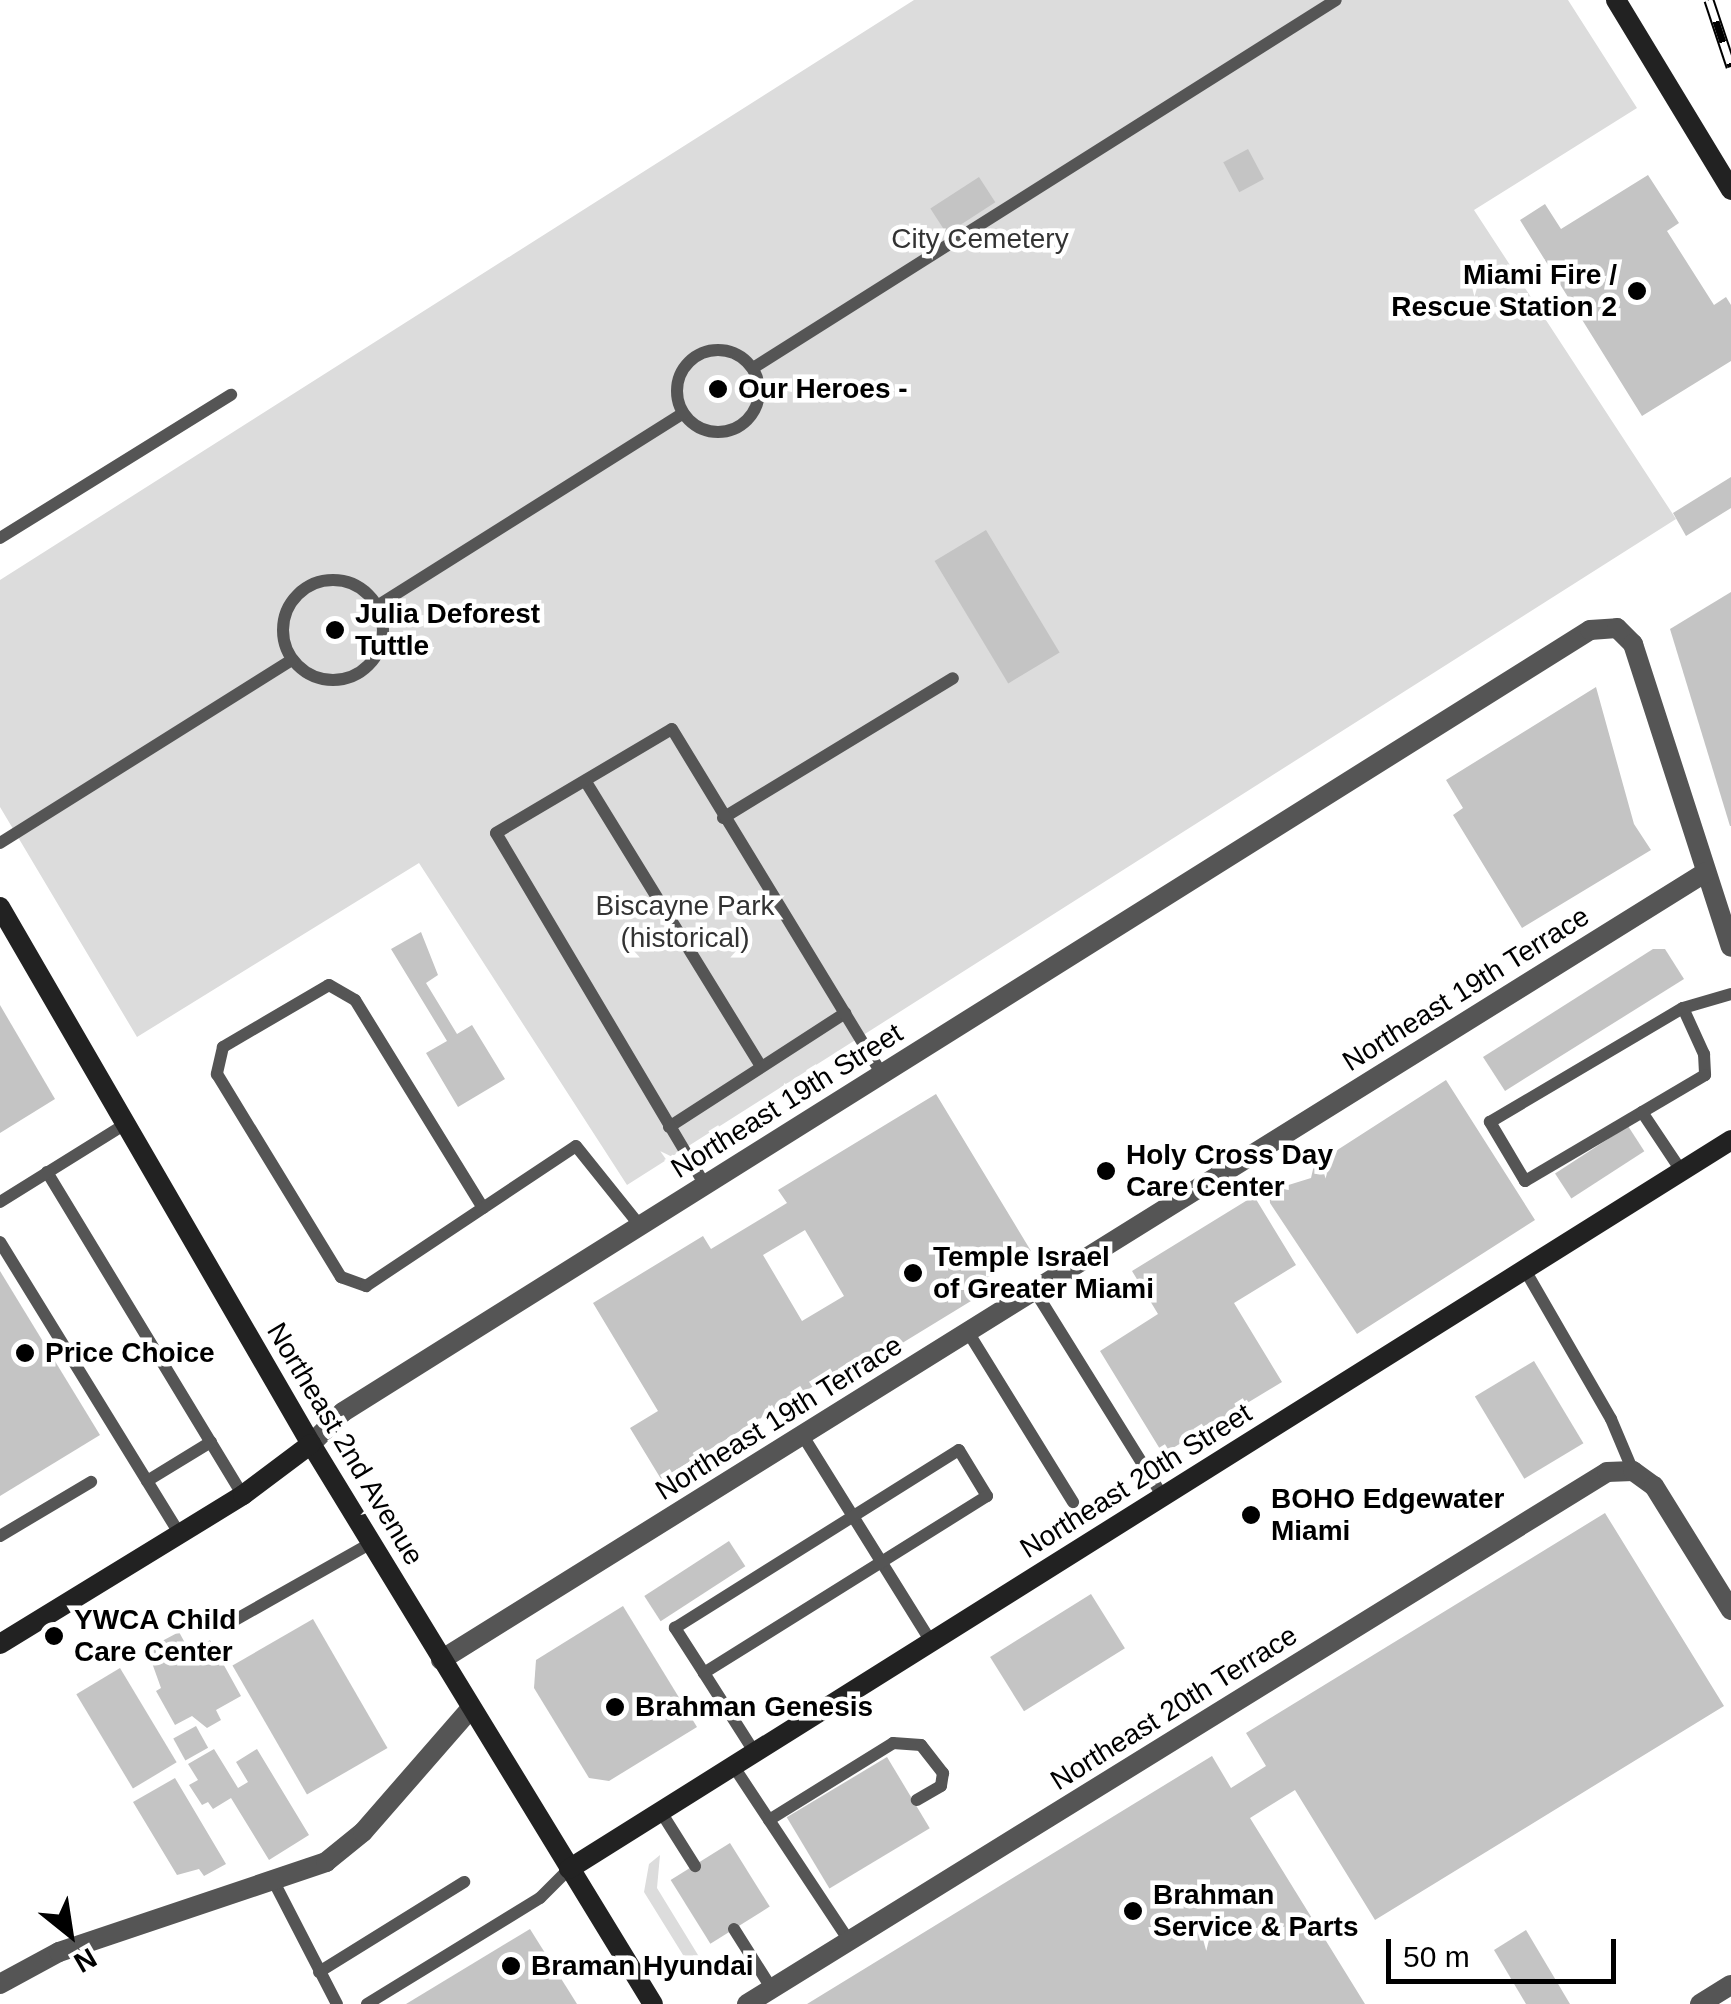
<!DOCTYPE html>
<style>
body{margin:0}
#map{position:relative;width:1731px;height:2004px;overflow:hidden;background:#fff;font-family:Helvetica,sans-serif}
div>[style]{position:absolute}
.green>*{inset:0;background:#dcdcdc}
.building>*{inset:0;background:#c4c4c4;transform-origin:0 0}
.lane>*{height:12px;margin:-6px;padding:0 6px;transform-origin:6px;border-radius:6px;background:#555}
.lane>.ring{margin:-6px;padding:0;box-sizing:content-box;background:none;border:12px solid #555;border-radius:50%}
.street>*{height:20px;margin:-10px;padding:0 10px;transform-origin:10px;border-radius:10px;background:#555}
.secondary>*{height:20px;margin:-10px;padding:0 10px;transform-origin:10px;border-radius:10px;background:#222}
.rail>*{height:11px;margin-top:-5.5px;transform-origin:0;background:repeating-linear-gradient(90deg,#fff 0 22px,#000 0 44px);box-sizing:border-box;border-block:2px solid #000}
.dots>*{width:28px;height:28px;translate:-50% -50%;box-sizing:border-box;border:5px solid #fff;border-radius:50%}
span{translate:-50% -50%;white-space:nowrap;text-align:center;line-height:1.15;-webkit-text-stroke:9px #fff;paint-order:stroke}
.park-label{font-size:28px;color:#333}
.poi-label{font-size:28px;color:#000;font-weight:700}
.right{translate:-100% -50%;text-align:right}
.left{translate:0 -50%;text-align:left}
.street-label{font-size:28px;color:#000}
.north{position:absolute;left:20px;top:1884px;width:100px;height:100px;-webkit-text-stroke:8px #fff;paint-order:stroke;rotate:150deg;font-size:28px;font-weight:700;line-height:40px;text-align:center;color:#000}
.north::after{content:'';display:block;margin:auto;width:35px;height:45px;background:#000;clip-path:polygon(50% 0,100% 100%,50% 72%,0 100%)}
.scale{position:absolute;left:1386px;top:1939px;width:230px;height:45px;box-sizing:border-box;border:5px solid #000;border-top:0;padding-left:12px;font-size:30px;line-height:35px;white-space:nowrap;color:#000;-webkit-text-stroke:8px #fff;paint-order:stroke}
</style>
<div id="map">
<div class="green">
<i style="clip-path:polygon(914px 0,1568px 0,1637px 108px,1474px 210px,1676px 519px,627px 1185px,419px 863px,137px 1037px,0 807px,0 580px)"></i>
<i style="clip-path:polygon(660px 1855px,657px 1888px,709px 1973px,688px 1963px,644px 1892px,649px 1864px)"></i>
</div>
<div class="building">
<i style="left:1248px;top:149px;width:34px;height:28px;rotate:62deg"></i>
<i style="clip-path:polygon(1648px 175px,1679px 223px,1667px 231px,1714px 305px,1726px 297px,1731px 305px,1731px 361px,1642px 416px,1520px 220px,1545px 204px,1561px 229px)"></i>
<i style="left:979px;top:177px;width:30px;height:58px;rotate:57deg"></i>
<i style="clip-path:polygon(1731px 477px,1731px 508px,1686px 536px,1673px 513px)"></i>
<i style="left:986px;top:530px;width:143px;height:60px;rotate:59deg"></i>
<i style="clip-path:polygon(1731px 592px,1731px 826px,1730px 826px,1670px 629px)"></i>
<i style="clip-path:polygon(1596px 687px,1634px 824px,1651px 850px,1522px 928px,1453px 815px,1463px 808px,1446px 780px)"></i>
<i style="clip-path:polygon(421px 932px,438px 975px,426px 983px,457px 1034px,472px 1025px,505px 1079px,458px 1107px,426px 1053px,447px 1041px,391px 949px)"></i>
<i style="clip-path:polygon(1653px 949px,1665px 949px,1684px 979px,1505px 1091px,1483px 1057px)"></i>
<i style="clip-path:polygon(0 1005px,55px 1099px,0 1133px)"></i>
<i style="clip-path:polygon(1446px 1080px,1535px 1220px,1357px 1334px,1270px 1203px,1269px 1191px,1311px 1178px,1314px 1165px)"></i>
<i style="clip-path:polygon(evenodd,936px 1094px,1031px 1251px,965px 1291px,971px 1301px,881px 1356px,876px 1348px,661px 1479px,630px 1428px,658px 1411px,593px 1303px,703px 1236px,711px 1249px,787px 1203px,778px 1190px,936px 1094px,805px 1230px,844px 1296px,802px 1321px,763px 1255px,805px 1230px)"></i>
<i style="left:1628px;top:1126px;width:30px;height:87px;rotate:57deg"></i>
<i style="clip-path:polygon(1254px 1196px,1296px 1265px,1234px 1303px,1282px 1382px,1163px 1454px,1100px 1351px,1158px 1314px,1132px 1271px)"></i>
<i style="clip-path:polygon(0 1271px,100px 1435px,0 1496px)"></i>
<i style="left:1534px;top:1361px;width:96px;height:69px;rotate:59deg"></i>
<i style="clip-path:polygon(1605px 1513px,1724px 1706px,1375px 1920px,1295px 1790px,1250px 1818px,1365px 2004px,807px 2004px,1212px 1756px,1231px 1788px,1266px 1766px,1246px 1733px)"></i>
<i style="left:729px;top:1541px;width:30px;height:101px;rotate:57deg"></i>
<i style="left:1091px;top:1594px;width:64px;height:119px;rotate:58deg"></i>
<i style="clip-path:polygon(623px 1606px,697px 1727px,609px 1781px,589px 1778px,534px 1688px,536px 1660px)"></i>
<i style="left:313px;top:1619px;width:149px;height:93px;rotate:60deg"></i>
<i style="clip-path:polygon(179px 1632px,190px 1652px,210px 1640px,241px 1696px,216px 1710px,221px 1720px,207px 1728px,192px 1716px,175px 1725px,156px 1691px,161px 1688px,147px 1649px)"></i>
<i style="left:120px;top:1668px;width:110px;height:51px;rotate:59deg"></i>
<i style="left:196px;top:1726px;width:25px;height:26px;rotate:61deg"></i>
<i style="clip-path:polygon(214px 1749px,238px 1788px,248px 1782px,236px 1762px,257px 1749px,309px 1835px,269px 1860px,231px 1798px,213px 1809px,208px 1802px,202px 1805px,189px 1785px,198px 1780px,188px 1764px)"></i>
<i style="left:887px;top:1757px;width:83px;height:117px;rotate:59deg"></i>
<i style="clip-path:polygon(175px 1778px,226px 1864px,204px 1876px,199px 1869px,177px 1875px,133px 1802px)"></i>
<i style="left:730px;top:1843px;width:75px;height:70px;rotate:58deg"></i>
<i style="clip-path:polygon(530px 1929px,577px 2004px,406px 2004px)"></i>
<i style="clip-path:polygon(1526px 1930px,1570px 2004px,1526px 2004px,1494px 1950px)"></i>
</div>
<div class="lane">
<i class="ring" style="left:677px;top:350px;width:70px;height:70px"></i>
<i style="left:753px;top:368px;width:689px;rotate:-32.26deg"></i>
<i style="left:0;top:538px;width:272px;rotate:-31.8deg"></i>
<i class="ring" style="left:283px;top:580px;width:88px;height:88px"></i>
<i style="left:377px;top:606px;width:362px;rotate:-32.2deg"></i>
<i style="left:586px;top:782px;width:334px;rotate:58.4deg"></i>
<i style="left:723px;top:818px;width:269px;rotate:-31.3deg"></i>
<i style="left:0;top:843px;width:345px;rotate:-32.1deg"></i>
<i style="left:1683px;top:1008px;width:51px;rotate:65.5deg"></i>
<i style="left:1704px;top:1054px;width:21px;rotate:87deg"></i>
<i style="left:1705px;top:1075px;width:209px;rotate:149.5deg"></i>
<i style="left:1525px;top:1181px;width:69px;rotate:-120.7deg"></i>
<i style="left:1490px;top:1122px;width:224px;rotate:-30.6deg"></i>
<i style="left:1683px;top:1008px;width:50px;rotate:-16.3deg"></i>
<i style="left:1642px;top:1112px;width:72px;rotate:56.3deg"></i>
<i style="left:669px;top:1127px;width:210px;rotate:-32.9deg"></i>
<i style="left:47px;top:1172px;width:378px;rotate:58.8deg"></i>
<i style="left:705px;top:1185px;width:409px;rotate:-120.7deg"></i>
<i style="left:496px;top:833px;width:204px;rotate:-30.6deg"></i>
<i style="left:672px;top:729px;width:404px;rotate:58.7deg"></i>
<i style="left:0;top:1202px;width:150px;rotate:-31.9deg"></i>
<i style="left:483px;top:1208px;width:244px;rotate:-121.6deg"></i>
<i style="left:355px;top:1000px;width:30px;rotate:-150deg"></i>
<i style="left:329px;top:985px;width:123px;rotate:149.7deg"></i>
<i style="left:223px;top:1047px;width:28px;rotate:103deg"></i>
<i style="left:217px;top:1074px;width:238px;rotate:58.6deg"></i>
<i style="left:341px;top:1277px;width:27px;rotate:20deg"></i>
<i style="left:366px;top:1286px;width:252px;rotate:-33.7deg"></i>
<i style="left:576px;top:1146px;width:102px;rotate:51.3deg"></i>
<i style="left:0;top:1242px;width:342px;rotate:58.4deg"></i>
<i style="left:1525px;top:1270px;width:172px;rotate:60deg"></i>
<i style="left:1611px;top:1419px;width:56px;rotate:67.1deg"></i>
<i style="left:1035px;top:1291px;width:243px;rotate:58.1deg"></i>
<i style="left:968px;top:1332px;width:200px;rotate:58.3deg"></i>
<i style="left:803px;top:1436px;width:243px;rotate:58.1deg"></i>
<i style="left:147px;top:1481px;width:75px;rotate:-31.4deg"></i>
<i style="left:0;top:1536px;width:106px;rotate:-30.7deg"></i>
<i style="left:235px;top:1620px;width:156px;rotate:-29.5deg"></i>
<i style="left:704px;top:1673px;width:54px;rotate:-122.8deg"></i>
<i style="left:675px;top:1628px;width:335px;rotate:-32.1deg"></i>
<i style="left:959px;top:1450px;width:54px;rotate:58.7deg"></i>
<i style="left:987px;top:1496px;width:334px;rotate:148deg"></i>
<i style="left:704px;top:1673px;width:95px;rotate:57.5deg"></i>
<i style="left:734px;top:1767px;width:209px;rotate:56.5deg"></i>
<i style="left:661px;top:1812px;width:64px;rotate:57.8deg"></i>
<i style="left:769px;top:1820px;width:146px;rotate:-31.8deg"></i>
<i style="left:893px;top:1743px;width:28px;rotate:4deg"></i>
<i style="left:921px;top:1745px;width:36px;rotate:52deg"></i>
<i style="left:943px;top:1773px;width:13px;rotate:99deg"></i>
<i style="left:941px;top:1786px;width:28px;rotate:150deg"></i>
<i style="left:275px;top:1884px;width:135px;rotate:62.7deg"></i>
<i style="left:734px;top:1929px;width:71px;rotate:57.7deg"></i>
<i style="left:319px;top:1972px;width:171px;rotate:-31.8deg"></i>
<i style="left:367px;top:2004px;width:203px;rotate:-31.5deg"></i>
<i style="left:540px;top:1898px;width:41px;rotate:-45deg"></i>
</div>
<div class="street">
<i style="left:311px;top:1444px;width:45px;rotate:-45deg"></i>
<i style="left:343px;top:1412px;width:1472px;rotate:-32.09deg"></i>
<i style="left:1590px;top:630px;width:27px;rotate:-4deg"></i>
<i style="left:1617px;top:628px;width:23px;rotate:45deg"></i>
<i style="left:1633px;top:644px;width:318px;rotate:72.1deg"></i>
<i style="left:441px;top:1660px;width:1490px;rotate:-31.92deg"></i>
<i style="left:0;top:1984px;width:67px;rotate:-28.5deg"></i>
<i style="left:59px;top:1952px;width:282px;rotate:-18.6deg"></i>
<i style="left:326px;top:1862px;width:48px;rotate:-39deg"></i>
<i style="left:363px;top:1832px;width:164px;rotate:-48.9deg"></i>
<i style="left:747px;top:2004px;width:1011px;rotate:-31.74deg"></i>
<i style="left:1607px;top:1472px;width:26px;rotate:-2deg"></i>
<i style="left:1633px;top:1471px;width:26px;rotate:36deg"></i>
<i style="left:1654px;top:1486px;width:146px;rotate:58.2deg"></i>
<i style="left:1700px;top:2004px;width:36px;rotate:-32deg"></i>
</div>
<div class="secondary">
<i style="left:1616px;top:0;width:222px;rotate:58.8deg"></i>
<i style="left:0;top:907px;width:621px;rotate:59.92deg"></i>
<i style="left:311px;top:1444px;width:656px;rotate:58.59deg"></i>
<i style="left:0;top:1644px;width:285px;rotate:-31.5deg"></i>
<i style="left:243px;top:1495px;width:85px;rotate:-36.9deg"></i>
<i style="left:569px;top:1869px;width:1372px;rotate:-32.1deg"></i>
</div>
<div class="rail">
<i style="left:1709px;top:0;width:70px;rotate:71.6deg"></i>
</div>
<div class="dots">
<i style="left:1637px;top:291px;background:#000"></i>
<i style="left:718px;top:389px;background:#000"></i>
<i style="left:335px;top:630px;background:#000"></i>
<i style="left:1106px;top:1171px;background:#000"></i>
<i style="left:913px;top:1273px;background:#000"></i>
<i style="left:25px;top:1353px;background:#000"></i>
<i style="left:1251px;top:1515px;background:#000"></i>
<i style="left:54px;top:1636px;background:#000"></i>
<i style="left:615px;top:1707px;background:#000"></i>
<i style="left:1133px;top:1911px;background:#000"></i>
<i style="left:511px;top:1966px;background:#000"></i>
</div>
<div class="park-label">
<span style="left:980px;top:239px">City Cemetery</span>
<span style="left:685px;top:922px">Biscayne Park<br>(historical)</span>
</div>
<div class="poi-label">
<span class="right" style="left:1617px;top:291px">Miami Fire /<br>Rescue Station 2</span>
<span class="left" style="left:738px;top:389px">Our Heroes -</span>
<span class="left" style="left:355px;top:630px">Julia Deforest<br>Tuttle</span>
<span class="left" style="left:1126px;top:1171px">Holy Cross Day<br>Care Center</span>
<span class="left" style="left:933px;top:1273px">Temple Israel<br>of Greater Miami</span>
<span class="left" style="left:45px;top:1353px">Price Choice</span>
<span class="left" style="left:1271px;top:1515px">BOHO Edgewater<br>Miami</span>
<span class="left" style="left:74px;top:1636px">YWCA Child<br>Care Center</span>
<span class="left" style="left:635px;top:1707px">Brahman Genesis</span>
<span class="left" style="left:1153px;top:1911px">Brahman<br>Service &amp; Parts</span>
<span class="left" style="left:531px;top:1966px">Braman Hyundai</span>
</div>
<div class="street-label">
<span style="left:1466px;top:989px;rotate:-32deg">Northeast 19th Terrace</span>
<span style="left:787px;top:1101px;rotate:-32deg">Northeast 19th Street</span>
<span style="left:779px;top:1418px;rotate:-32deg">Northeast 19th Terrace</span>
<span style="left:345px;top:1444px;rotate:59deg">Northeast 2nd Avenue</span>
<span style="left:1136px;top:1481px;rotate:-32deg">Northeast 20th Street</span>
<span style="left:1174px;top:1708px;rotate:-32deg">Northeast 20th Terrace</span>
</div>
<div class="north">N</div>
<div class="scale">50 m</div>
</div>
